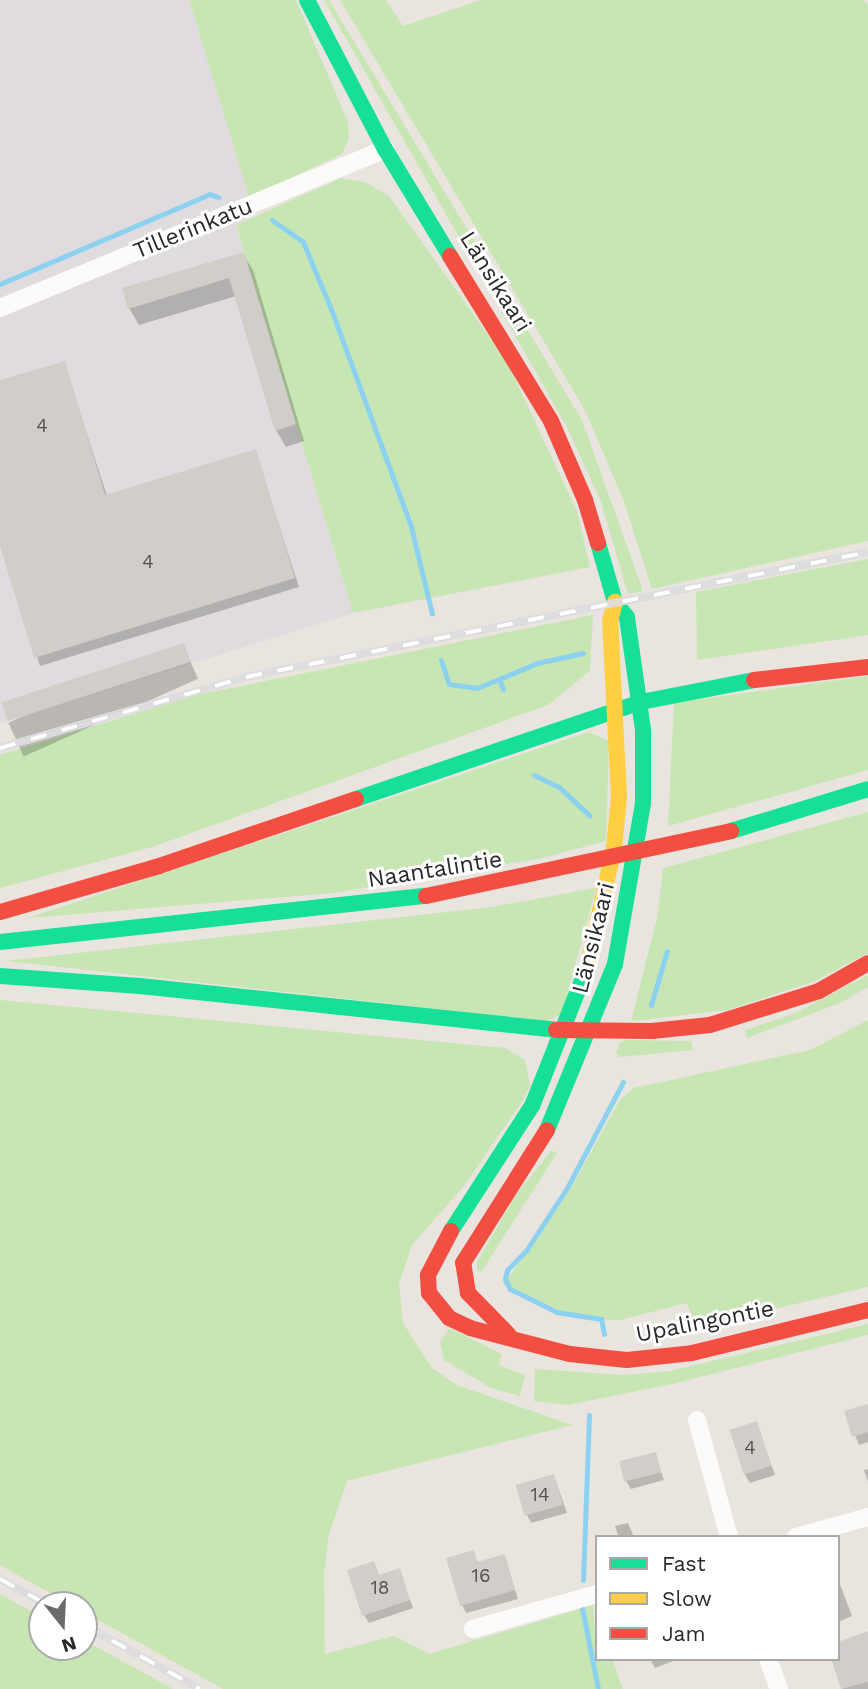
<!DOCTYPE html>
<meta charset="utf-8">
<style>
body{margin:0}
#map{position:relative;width:868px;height:1689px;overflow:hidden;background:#e9e4de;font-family:"Work Sans",sans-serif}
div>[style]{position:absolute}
.industrial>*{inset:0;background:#dfdbde}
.green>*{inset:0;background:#c7e6b4}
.shadow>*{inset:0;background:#0003;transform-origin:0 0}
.stream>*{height:5px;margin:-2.5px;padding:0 2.5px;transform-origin:2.5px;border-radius:2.5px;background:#8cd2f0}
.building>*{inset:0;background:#d1ceca;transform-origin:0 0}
.street>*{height:18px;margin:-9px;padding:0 9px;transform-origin:9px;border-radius:9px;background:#fcfbfa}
.fast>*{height:16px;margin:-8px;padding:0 8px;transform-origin:8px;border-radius:8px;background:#16e098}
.slow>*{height:16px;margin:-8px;padding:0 8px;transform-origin:8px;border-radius:8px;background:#ffcf43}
.jam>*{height:16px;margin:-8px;padding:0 8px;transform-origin:8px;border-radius:8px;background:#f24e42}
.rail>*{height:8px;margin-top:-4px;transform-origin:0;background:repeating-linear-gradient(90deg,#fff 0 16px,#dddcde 0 32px);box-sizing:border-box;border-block:2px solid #dddcde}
span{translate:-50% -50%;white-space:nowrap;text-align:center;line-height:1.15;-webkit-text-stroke:6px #fff;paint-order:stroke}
.number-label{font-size:19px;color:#545352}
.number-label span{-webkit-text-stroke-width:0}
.street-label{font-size:23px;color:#292929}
.legend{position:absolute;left:595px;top:1535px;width:245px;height:126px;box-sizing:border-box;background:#fff;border:2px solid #a9a9a9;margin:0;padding:9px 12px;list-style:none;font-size:21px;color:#292929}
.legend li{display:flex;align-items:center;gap:14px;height:35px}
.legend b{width:35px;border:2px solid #a9a9a9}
.north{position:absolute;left:28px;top:1591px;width:70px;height:70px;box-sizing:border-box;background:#fff;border:2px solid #a9a9a9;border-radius:50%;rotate:162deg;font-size:19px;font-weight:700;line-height:28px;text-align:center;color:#292929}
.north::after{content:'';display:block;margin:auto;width:24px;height:32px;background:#6c6a68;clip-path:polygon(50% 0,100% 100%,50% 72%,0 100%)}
</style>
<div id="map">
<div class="industrial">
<i style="clip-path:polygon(0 0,189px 0,255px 214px,236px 226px,353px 613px,0 723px)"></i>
</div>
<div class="green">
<i style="clip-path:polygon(189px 0,296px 0,348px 122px,349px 138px,342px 154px,249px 197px)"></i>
<i style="clip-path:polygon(324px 0,329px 0,582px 420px,643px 591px,628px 594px,601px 502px,567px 427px)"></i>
<i style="clip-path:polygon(340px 0,386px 0,403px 26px,481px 0,864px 0,868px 6px,868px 541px,652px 589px,624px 502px,586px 412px)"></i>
<i style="clip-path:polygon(341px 178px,365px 182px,389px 196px,506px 360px,577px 511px,590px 567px,353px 613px,236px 225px)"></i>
<i style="clip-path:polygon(868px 559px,868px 635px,697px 660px,696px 592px)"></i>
<i style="clip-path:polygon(593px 615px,590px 671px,548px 705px,152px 847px,0 888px,0 755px,196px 695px)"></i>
<i style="clip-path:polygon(868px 676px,868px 770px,668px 826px,674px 703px)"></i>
<i style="clip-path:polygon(589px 732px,609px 741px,606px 841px,542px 858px,334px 893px,28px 918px)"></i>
<i style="clip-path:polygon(868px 812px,868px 953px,815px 981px,728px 1010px,631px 1021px,657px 918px,663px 868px)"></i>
<i style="clip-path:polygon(596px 888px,562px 1014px,547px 1021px,6px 961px,492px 907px)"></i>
<i style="clip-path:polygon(868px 975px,868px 987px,840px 1003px,747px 1038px,745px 1030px,795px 1013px)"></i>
<i style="clip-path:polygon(0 1000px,505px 1048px,525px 1060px,530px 1086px,523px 1100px,464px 1186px,412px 1245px,399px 1284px,403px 1323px,432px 1368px,457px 1385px,572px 1425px,347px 1481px,329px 1534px,324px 1573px,325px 1654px,394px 1636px,429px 1654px,593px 1605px,597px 1659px,612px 1659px,623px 1689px,223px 1689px,84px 1612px,84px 1605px,71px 1605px,0 1565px)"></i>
<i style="clip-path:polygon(868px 1020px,868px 1287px,696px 1327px,687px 1303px,620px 1320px,580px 1319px,503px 1285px,569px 1192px,620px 1100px,634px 1088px,810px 1050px)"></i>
<i style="clip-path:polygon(628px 1040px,691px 1041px,693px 1050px,620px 1057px,616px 1053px,620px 1042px)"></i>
<i style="clip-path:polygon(551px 1151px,557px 1153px,482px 1271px,477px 1271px,477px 1262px,516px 1195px)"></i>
<i style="clip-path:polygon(868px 1324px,868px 1335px,672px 1384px,568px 1405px,534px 1401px,535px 1369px,623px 1375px,670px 1371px)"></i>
<i style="clip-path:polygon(449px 1328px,502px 1354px,499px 1365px,525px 1375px,520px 1396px,491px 1388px,444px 1360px,440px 1343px)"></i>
<i style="clip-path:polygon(0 1594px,42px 1617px,42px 1647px,84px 1647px,84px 1640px,173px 1689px,0 1689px)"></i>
</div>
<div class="shadow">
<i style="clip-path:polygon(243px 254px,253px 270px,304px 441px,286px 447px,276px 430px,236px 296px,139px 325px,129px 308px)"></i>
<i style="clip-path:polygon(64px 363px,107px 496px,255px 451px,299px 587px,40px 666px,0 540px,0 382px)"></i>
<i style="left:183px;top:645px;width:37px;height:191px;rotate:66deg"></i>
<i style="clip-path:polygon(868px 1406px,868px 1442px,859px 1445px,846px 1412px)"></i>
<i style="clip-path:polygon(756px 1423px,775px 1475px,750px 1483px,745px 1475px)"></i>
<i style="clip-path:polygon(655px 1454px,664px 1480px,631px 1489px,626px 1481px)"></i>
<i style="clip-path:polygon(868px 1469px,868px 1482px,864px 1470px)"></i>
<i style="clip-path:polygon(554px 1476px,567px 1513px,531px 1523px,527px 1515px)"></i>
<i style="clip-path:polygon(628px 1523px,634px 1537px,613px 1537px,618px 1535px,615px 1526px)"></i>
<i style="clip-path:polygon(473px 1552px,478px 1563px,504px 1556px,518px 1599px,466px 1613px,462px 1605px)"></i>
<i style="clip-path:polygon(374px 1563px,380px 1577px,399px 1570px,413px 1608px,369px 1623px,364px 1615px)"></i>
<i style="clip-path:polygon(838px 1579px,852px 1616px,838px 1622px)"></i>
<i style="clip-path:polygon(868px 1634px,868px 1689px,843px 1689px,833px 1659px)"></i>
<i style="clip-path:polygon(650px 1659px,679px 1659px,655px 1668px)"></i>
</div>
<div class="stream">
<i style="left:272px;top:220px;width:38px;rotate:35deg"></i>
<i style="left:303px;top:242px;width:73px;rotate:67.3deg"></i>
<i style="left:331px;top:309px;width:232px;rotate:69.8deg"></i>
<i style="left:411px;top:527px;width:89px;rotate:76.4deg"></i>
<i style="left:0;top:284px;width:228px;rotate:-23.2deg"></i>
<i style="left:210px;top:194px;width:9px;rotate:21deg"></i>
<i style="left:441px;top:660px;width:25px;rotate:72deg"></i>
<i style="left:449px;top:684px;width:28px;rotate:8deg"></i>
<i style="left:477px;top:688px;width:24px;rotate:-22deg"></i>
<i style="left:499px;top:679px;width:11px;rotate:68deg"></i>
<i style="left:499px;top:679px;width:41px;rotate:-22.8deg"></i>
<i style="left:537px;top:663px;width:47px;rotate:-12.3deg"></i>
<i style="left:534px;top:775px;width:28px;rotate:26deg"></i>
<i style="left:559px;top:787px;width:42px;rotate:43.1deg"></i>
<i style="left:651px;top:1005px;width:56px;rotate:-73.5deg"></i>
<i style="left:604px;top:1334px;width:15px;rotate:-101deg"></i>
<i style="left:601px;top:1319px;width:45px;rotate:-171deg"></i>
<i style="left:557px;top:1312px;width:52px;rotate:-153.9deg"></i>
<i style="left:510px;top:1289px;width:11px;rotate:-117deg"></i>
<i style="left:505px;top:1279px;width:9px;rotate:-77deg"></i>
<i style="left:507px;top:1270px;width:29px;rotate:-46deg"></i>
<i style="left:527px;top:1249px;width:73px;rotate:-56.7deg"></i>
<i style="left:567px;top:1188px;width:120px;rotate:-62.2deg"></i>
<i style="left:583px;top:1580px;width:165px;rotate:-87.9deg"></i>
<i style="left:582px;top:1608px;width:83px;rotate:78.8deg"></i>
</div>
<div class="building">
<i style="clip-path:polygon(244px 252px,296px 424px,275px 431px,229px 278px,128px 309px,122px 288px)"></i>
<i style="clip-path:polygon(65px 361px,105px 495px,256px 449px,295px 578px,34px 658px,0 546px,0 380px)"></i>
<i style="left:184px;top:643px;width:20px;height:192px;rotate:72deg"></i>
<i style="clip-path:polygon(868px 1404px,868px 1432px,852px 1437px,844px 1411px)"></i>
<i style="left:757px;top:1421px;width:47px;height:29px;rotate:72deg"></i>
<i style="left:656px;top:1452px;width:21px;height:38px;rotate:76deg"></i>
<i style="left:554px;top:1474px;width:32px;height:40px;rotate:74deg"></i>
<i style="clip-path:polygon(474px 1550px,477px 1562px,505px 1554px,515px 1590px,460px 1606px,446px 1558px)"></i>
<i style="clip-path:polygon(374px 1561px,379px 1575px,400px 1568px,410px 1600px,362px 1616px,347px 1570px)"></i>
<i style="clip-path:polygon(868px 1631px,868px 1682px,841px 1689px,831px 1659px,838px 1659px,838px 1642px)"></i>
</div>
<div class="street">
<i style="left:0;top:308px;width:417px;rotate:-22.4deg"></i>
<i style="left:697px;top:1420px;width:121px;rotate:74.7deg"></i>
<i style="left:796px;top:1537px;width:75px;rotate:-15.5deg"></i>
<i style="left:473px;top:1629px;width:129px;rotate:-15.8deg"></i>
<i style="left:768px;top:1659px;width:32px;rotate:70deg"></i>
</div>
<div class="fast">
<i style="left:307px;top:0;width:168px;rotate:62.4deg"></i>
<i style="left:385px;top:149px;width:125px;rotate:58.7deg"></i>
<i style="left:356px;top:799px;width:301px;rotate:-18.8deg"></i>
<i style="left:641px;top:702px;width:115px;rotate:-11deg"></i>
<i style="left:731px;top:831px;width:143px;rotate:-17deg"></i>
<i style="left:0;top:942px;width:428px;rotate:-6.2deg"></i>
<i style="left:0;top:976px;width:140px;rotate:4.1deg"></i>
<i style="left:140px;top:986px;width:418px;rotate:6deg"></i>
<i style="left:547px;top:1130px;width:179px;rotate:-67.7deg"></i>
<i style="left:615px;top:964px;width:163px;rotate:-80.1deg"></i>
<i style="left:643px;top:803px;width:73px;rotate:-90deg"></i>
<i style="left:643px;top:730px;width:114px;rotate:-98.1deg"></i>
<i style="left:627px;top:617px;width:19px;rotate:-129deg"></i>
<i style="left:615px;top:602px;width:61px;rotate:-106.1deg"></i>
<i style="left:451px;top:1231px;width:149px;rotate:-57.1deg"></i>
<i style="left:532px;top:1106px;width:152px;rotate:-68.3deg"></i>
</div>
<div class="slow">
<i style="left:588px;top:965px;width:120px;rotate:-77.5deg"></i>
<i style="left:614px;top:848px;width:51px;rotate:-84.4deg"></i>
<i style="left:619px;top:797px;width:176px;rotate:-92.9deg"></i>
<i style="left:610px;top:621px;width:20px;rotate:-75deg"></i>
</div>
<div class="jam">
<i style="left:450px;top:256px;width:193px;rotate:58.5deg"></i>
<i style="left:551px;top:421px;width:86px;rotate:66.7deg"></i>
<i style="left:585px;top:500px;width:45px;rotate:73.2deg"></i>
<i style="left:754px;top:680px;width:115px;rotate:-6.5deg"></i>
<i style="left:426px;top:896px;width:312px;rotate:-12deg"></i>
<i style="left:0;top:912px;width:166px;rotate:-16.1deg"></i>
<i style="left:159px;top:866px;width:208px;rotate:-18.8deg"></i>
<i style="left:556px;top:1030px;width:96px;rotate:0.6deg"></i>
<i style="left:652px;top:1031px;width:58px;rotate:-5.9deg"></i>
<i style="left:710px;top:1025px;width:114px;rotate:-17.3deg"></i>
<i style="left:819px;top:991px;width:56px;rotate:-29.7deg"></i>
<i style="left:451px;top:1231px;width:50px;rotate:117.6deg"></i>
<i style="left:428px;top:1275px;width:18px;rotate:87deg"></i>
<i style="left:429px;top:1293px;width:32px;rotate:51deg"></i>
<i style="left:449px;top:1318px;width:23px;rotate:25deg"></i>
<i style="left:470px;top:1328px;width:103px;rotate:14.6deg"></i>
<i style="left:570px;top:1354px;width:57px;rotate:6deg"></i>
<i style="left:627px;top:1360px;width:65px;rotate:-6.1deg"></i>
<i style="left:692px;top:1353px;width:181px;rotate:-13.7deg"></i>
<i style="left:509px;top:1335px;width:59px;rotate:-134.3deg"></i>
<i style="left:468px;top:1293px;width:30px;rotate:-99deg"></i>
<i style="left:463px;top:1263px;width:157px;rotate:-57.7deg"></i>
</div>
<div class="rail">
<i style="left:0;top:748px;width:256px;rotate:-16.1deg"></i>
<i style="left:246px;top:677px;width:634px;rotate:-11.36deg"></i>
<i style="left:0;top:1579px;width:55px;rotate:28.4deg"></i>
<i style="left:84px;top:1625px;width:132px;rotate:28.9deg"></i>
</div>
<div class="number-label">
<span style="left:42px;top:426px">4</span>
<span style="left:148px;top:562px">4</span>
<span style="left:750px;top:1448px">4</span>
<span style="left:540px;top:1495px">14</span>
<span style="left:481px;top:1576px">16</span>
<span style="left:380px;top:1588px">18</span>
</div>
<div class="street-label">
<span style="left:193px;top:229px;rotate:-22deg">Tillerinkatu</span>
<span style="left:495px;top:282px;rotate:58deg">Länsikaari</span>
<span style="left:435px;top:870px;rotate:-9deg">Naantalintie</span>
<span style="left:594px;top:938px;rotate:-76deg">Länsikaari</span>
<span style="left:705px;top:1322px;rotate:-11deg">Upalingontie</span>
</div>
<ul class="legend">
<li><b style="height:9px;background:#16e098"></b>Fast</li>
<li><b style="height:9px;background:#ffcf43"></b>Slow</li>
<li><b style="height:9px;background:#f24e42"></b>Jam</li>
</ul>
<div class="north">N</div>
</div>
